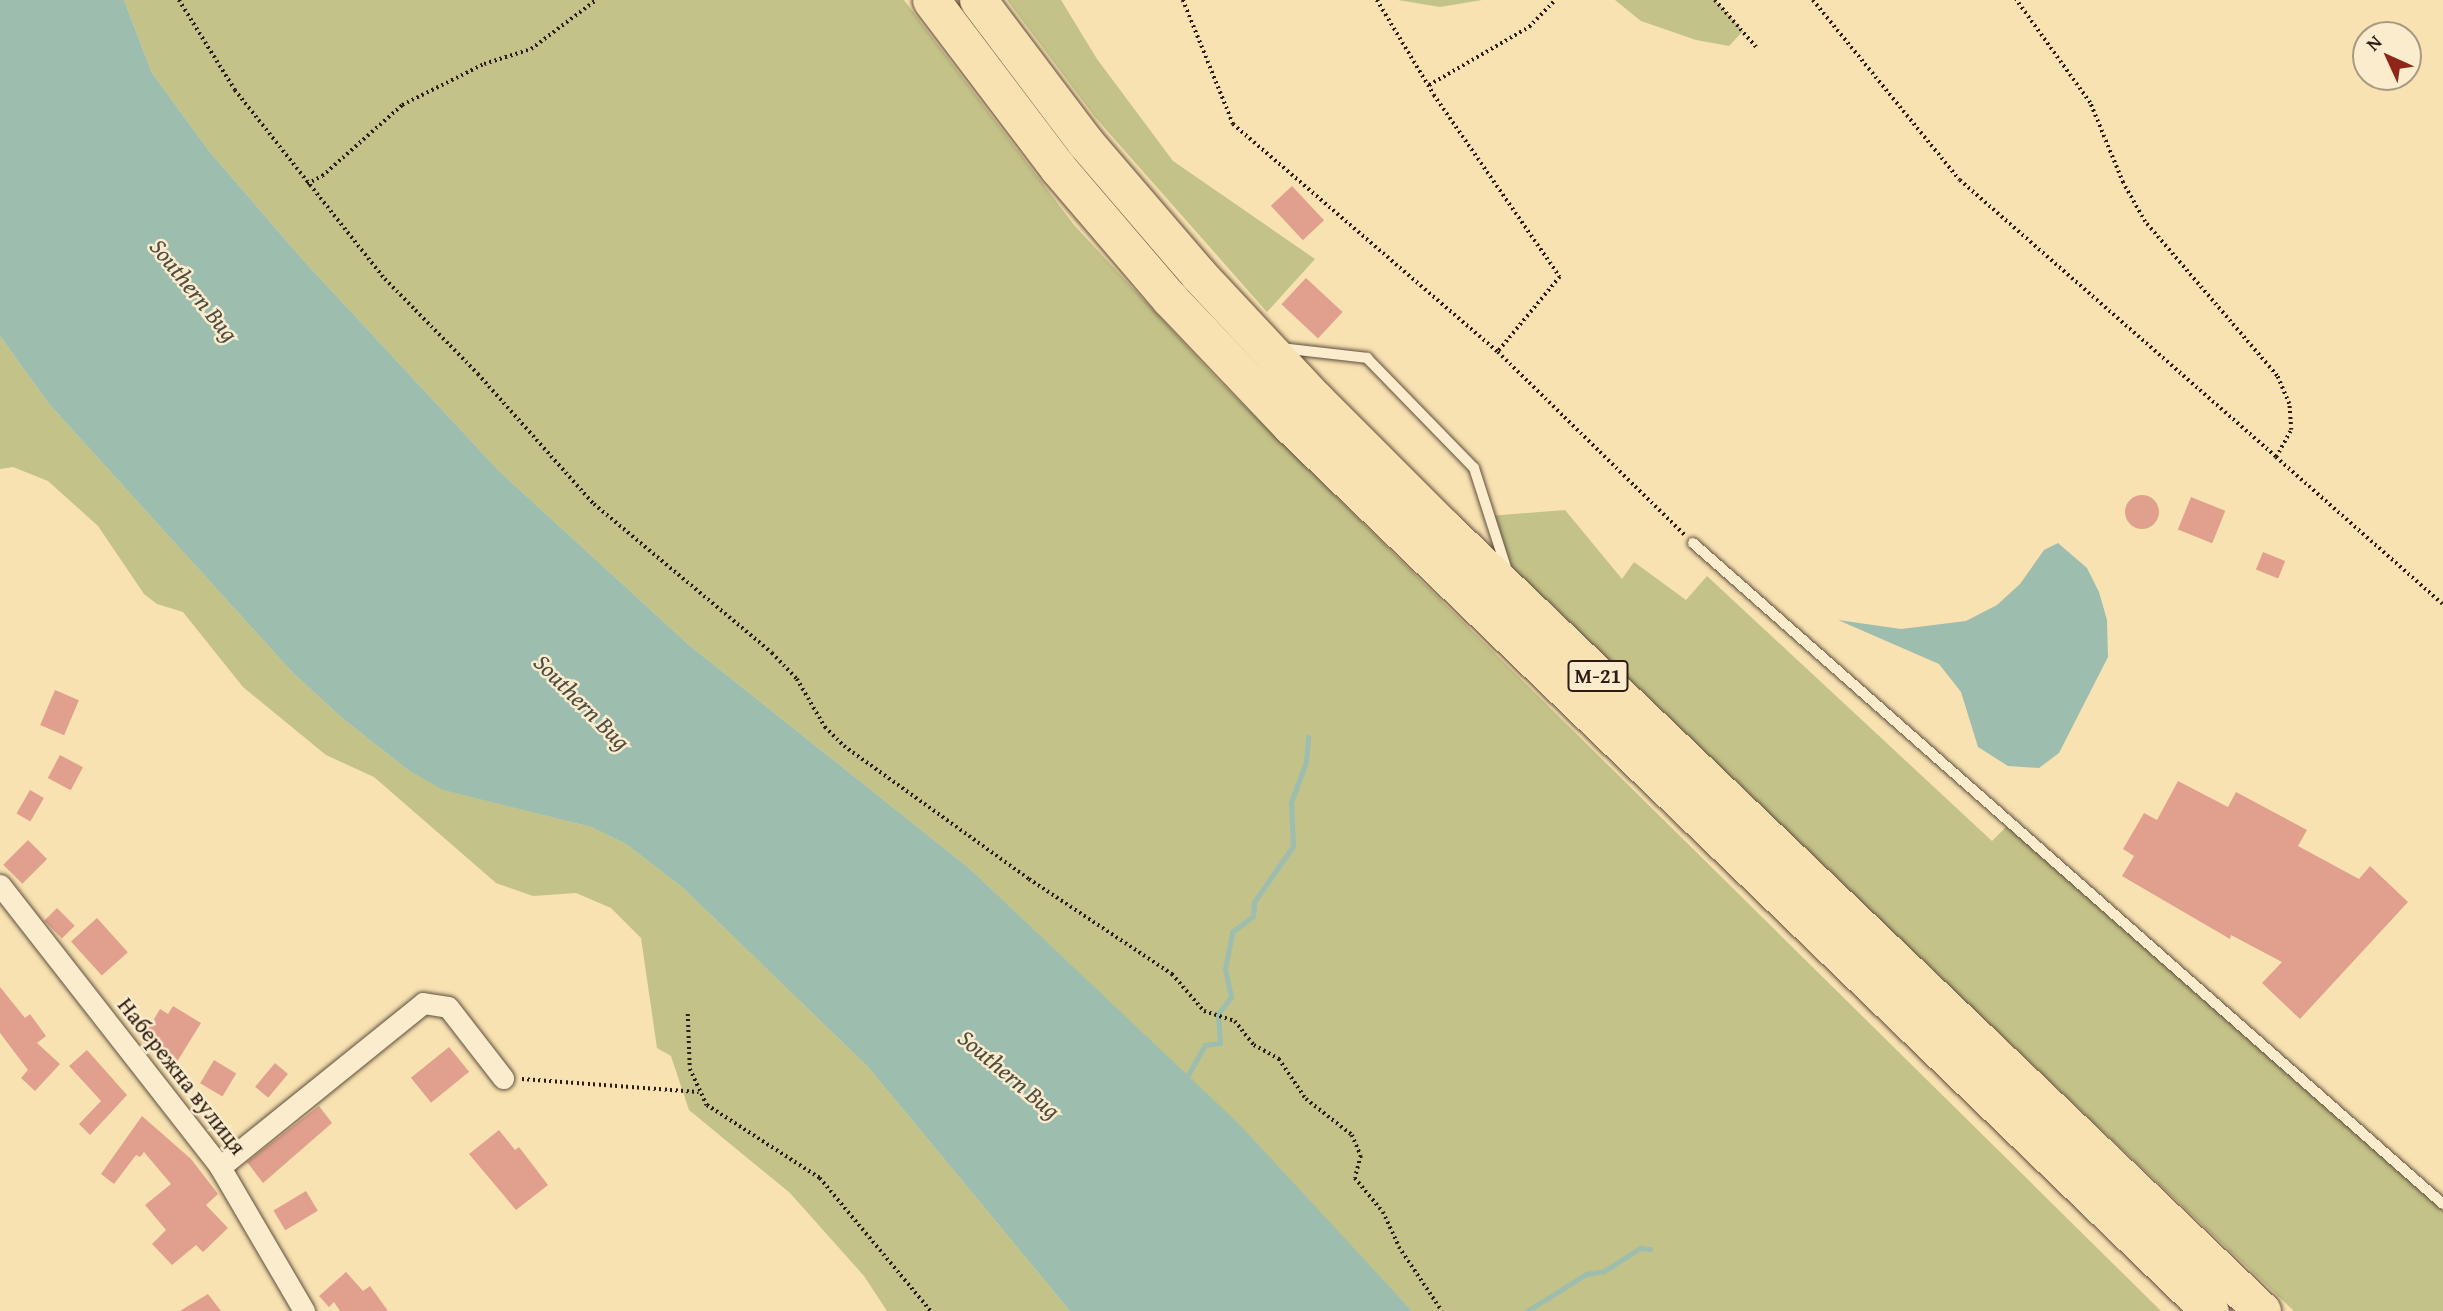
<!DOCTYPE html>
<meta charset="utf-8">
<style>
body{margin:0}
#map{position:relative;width:2443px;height:1311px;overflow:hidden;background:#f8e2b2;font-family:"Gentium Book Plus",serif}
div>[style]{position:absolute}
.green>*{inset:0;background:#c3c288}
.water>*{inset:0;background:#9dbdae}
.stream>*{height:5px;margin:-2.5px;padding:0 2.5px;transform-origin:2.5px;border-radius:2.5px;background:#9dbdae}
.building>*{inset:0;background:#e1a08d;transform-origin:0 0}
.round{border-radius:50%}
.path>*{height:3.5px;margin-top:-1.75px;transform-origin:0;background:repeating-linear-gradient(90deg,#2d1d14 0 2px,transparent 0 5.5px)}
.roads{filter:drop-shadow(0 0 2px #604e3c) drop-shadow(0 0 2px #604e3c)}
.service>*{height:10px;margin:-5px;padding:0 5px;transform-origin:5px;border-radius:5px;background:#faeccd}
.minor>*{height:21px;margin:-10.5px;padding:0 10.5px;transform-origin:10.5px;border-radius:10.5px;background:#faeccd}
.trunk>*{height:37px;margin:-18.5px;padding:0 18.5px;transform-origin:18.5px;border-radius:18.5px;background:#f8e2b2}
span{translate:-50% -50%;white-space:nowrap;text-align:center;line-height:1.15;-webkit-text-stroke:5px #faeccd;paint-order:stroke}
.shield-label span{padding:2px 5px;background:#faeccd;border:2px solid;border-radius:5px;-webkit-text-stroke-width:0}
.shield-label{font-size:21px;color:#2d1d14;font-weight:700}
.street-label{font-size:23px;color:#2d1d14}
.water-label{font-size:24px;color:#4f4d42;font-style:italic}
.north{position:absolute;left:2352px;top:21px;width:70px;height:70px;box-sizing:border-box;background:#faeccd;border:2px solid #a89983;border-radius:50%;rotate:315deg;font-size:19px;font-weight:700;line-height:28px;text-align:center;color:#2d1d14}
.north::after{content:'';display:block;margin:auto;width:24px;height:32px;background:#8f2418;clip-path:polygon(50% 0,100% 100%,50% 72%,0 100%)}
</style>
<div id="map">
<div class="green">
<i style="clip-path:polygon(124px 0,904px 0,1074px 225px,1219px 381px,2161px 1311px,1412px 1311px,1217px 1104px,969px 868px,689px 645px,499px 471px,303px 260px,209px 151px,152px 73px)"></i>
<i style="clip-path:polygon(1007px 0,1061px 0,1097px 59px,1173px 161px,1315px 259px,1267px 312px,1095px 117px)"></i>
<i style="clip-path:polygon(1398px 0,1482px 0,1440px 7px)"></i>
<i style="clip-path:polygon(1615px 0,1715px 0,1743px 31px,1729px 46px,1696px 40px,1641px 21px)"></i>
<i style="clip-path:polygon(0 336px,49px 404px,292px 672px,342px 718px,408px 770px,444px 790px,591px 827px,626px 844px,683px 888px,868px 1067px,1070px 1311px,887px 1311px,864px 1276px,790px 1193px,689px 1110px,671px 1056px,657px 1048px,641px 938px,611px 908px,576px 893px,533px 896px,496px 883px,374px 777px,326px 755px,243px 687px,183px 612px,157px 604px,144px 594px,98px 526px,48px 481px,13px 467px,0 469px)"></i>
<i style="clip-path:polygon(1565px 510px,1622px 579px,1634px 562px,1686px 600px,1707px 576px,1992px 841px,2009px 824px,2443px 1205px,2443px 1311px,2294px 1311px,1507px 570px,1489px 516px)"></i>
</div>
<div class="water">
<i style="clip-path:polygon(0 0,124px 0,152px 73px,209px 151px,303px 260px,499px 471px,689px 645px,969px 868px,1238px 1123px,1412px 1311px,1070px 1311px,868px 1067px,683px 888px,626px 844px,591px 827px,443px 790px,408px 770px,342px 718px,292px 672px,49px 404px,0 336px)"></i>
<i style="clip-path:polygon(2058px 543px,2087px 568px,2099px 592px,2107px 620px,2108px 657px,2059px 753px,2039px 768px,2008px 766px,1978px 747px,1961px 692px,1939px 664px,1838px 620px,1901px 629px,1966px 621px,1997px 605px,2020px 584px,2044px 550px)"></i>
</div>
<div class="stream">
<i style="left:1185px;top:1080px;width:40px;rotate:-60.3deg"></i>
<i style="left:1205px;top:1045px;width:15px;rotate:-8deg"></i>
<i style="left:1220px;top:1043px;width:29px;rotate:-94deg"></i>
<i style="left:1218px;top:1014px;width:21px;rotate:-53deg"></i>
<i style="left:1231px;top:997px;width:29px;rotate:-102deg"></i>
<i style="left:1225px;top:969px;width:38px;rotate:-79deg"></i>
<i style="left:1232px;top:932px;width:26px;rotate:-37deg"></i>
<i style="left:1253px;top:916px;width:14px;rotate:-86deg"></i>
<i style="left:1254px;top:902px;width:68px;rotate:-55.1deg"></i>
<i style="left:1293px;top:846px;width:44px;rotate:-92.6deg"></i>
<i style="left:1291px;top:802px;width:43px;rotate:-69.4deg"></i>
<i style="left:1306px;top:762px;width:25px;rotate:-85deg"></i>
<i style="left:1527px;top:1311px;width:70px;rotate:-32.1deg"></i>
<i style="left:1586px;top:1274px;width:18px;rotate:-9deg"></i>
<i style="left:1604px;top:1271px;width:43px;rotate:-32.6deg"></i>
<i style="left:1640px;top:1248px;width:10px;rotate:6deg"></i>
</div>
<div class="building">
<i style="left:1292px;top:186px;width:47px;height:29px;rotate:47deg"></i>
<i style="left:1306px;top:278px;width:50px;height:36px;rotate:43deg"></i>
<i class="round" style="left:2125px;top:495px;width:34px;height:34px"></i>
<i style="left:2191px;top:497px;width:37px;height:35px;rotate:22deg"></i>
<i style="left:2263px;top:552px;width:24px;height:19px;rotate:22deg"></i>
<i style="left:55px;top:690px;width:26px;height:38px;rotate:23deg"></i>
<i style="left:60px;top:755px;width:26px;height:26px;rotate:28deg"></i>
<i style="clip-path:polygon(2178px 781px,2228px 807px,2236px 792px,2307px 830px,2298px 846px,2359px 879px,2370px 866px,2408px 902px,2300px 1019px,2262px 983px,2282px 962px,2231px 935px,2230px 939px,2122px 876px,2134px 856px,2123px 849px,2144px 813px,2157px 820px)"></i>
<i style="left:30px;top:790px;width:16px;height:27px;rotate:30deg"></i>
<i style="left:28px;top:840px;width:27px;height:35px;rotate:45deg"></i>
<i style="left:57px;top:908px;width:25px;height:18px;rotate:45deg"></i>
<i style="left:97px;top:918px;width:46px;height:35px;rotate:48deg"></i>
<i style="clip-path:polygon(0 987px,25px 1018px,30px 1014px,46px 1036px,37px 1043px,60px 1064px,35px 1091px,21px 1078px,28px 1070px,0 1033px)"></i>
<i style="clip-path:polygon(173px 1006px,201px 1023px,175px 1065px,141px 1041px,160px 1009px,168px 1014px)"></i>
<i style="left:449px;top:1047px;width:32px;height:49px;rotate:51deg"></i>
<i style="clip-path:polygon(87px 1050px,127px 1095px,90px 1135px,79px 1124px,101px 1101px,69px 1066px)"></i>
<i style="left:214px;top:1060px;width:26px;height:27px;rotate:31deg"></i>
<i style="left:275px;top:1063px;width:17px;height:31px;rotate:40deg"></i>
<i style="clip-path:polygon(319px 1106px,332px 1123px,263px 1183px,247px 1162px)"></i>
<i style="clip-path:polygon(142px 1116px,191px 1159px,218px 1194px,206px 1205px,228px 1228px,203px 1252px,196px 1245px,172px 1265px,152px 1244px,166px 1230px,145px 1205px,171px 1184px,144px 1152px,140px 1157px,136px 1155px,114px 1184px,101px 1174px)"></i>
<i style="clip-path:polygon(499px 1130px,515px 1150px,519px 1147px,548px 1185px,516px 1210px,469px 1154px)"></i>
<i style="left:306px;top:1191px;width:23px;height:38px;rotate:59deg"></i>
<i style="clip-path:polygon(346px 1272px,363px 1291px,370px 1286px,388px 1311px,340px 1311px,334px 1302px,329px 1307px,319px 1296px)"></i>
<i style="clip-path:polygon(208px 1294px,221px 1311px,180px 1311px)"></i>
</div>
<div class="path">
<i style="left:179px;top:0;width:106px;rotate:58.1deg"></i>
<i style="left:235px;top:90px;width:241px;rotate:51.6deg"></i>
<i style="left:385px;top:279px;width:133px;rotate:45.6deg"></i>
<i style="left:478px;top:374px;width:174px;rotate:48.3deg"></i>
<i style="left:594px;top:504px;width:232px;rotate:39.9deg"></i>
<i style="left:772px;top:653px;width:36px;rotate:46deg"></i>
<i style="left:797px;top:679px;width:56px;rotate:59.7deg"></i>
<i style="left:825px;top:727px;width:27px;rotate:45deg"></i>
<i style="left:844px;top:746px;width:228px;rotate:35.7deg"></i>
<i style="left:1029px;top:879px;width:172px;rotate:33.6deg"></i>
<i style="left:1172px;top:974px;width:49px;rotate:49.1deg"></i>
<i style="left:1204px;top:1011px;width:33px;rotate:18deg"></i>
<i style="left:1235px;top:1021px;width:31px;rotate:52deg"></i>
<i style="left:1254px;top:1045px;width:29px;rotate:29deg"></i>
<i style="left:1279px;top:1059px;width:48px;rotate:56deg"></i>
<i style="left:1306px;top:1099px;width:58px;rotate:38deg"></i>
<i style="left:1352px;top:1135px;width:23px;rotate:67deg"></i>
<i style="left:1361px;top:1156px;width:23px;rotate:105deg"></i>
<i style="left:1355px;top:1178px;width:44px;rotate:50.5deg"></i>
<i style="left:1383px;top:1212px;width:38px;rotate:65deg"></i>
<i style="left:1399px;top:1247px;width:77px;rotate:56.1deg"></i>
<i style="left:1183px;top:0;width:134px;rotate:68deg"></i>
<i style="left:1233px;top:124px;width:350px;rotate:40.7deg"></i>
<i style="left:1377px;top:0;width:111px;rotate:59deg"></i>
<i style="left:1434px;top:95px;width:221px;rotate:55.3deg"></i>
<i style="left:1560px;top:277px;width:97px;rotate:129.6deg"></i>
<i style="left:1498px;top:352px;width:262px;rotate:44.4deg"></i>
<i style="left:1715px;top:0;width:65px;rotate:48.7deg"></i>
<i style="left:1813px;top:0;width:232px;rotate:50.8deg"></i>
<i style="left:1960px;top:180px;width:420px;rotate:41.2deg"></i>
<i style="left:2276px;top:457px;width:31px;rotate:-61deg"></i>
<i style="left:2291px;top:430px;width:26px;rotate:-94deg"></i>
<i style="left:2289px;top:404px;width:30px;rotate:-113deg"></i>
<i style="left:2277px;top:376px;width:203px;rotate:-130.6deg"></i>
<i style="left:2145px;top:222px;width:45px;rotate:-119.4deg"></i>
<i style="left:2123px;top:183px;width:87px;rotate:-112.4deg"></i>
<i style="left:2090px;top:103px;width:127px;rotate:-125.7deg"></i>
<i style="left:1429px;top:85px;width:116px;rotate:-30.1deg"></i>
<i style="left:1529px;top:27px;width:37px;rotate:-46deg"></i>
<i style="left:307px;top:184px;width:17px;rotate:-28deg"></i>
<i style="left:322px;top:176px;width:107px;rotate:-41.6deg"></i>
<i style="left:402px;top:105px;width:92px;rotate:-26.6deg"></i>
<i style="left:484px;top:64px;width:49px;rotate:-17.7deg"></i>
<i style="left:531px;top:49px;width:81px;rotate:-37deg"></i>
<i style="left:2276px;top:457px;width:222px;rotate:41.4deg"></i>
<i style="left:688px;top:1014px;width:55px;rotate:87.9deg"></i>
<i style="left:690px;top:1069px;width:40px;rotate:65deg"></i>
<i style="left:707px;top:1105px;width:135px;rotate:32.9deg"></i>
<i style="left:820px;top:1178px;width:173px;rotate:50.2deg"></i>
<i style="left:522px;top:1079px;width:177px;rotate:4.2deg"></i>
</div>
<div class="roads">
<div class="service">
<i style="left:1281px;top:348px;width:87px;rotate:6.6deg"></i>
<i style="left:1367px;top:358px;width:153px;rotate:45.8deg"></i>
<i style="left:1474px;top:468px;width:108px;rotate:72.2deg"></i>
<i style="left:1693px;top:543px;width:1000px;rotate:41.39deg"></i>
</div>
<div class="minor">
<i style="left:0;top:885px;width:358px;rotate:52deg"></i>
<i style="left:220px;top:1167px;width:167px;rotate:59.7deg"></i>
<i style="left:220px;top:1167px;width:261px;rotate:-38.9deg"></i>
<i style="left:423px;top:1003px;width:25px;rotate:9deg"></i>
<i style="left:448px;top:1007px;width:90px;rotate:52.2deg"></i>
</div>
<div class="trunk">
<i style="left:931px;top:0;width:211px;rotate:52.9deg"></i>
<i style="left:1058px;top:168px;width:172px;rotate:49.5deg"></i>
<i style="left:1170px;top:299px;width:174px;rotate:46.4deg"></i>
<i style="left:1290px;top:425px;width:1277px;rotate:43.92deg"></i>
<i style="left:978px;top:0;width:178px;rotate:53deg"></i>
<i style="left:1085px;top:142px;width:174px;rotate:49.4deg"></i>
<i style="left:1198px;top:274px;width:173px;rotate:46.9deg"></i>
<i style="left:1316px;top:400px;width:180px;rotate:45deg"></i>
<i style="left:1443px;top:527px;width:1134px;rotate:43.75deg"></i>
</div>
</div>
<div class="shield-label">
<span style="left:1598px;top:676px">М-21</span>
</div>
<div class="street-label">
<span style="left:182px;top:1076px;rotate:52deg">Набережна вулиця</span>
</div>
<div class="water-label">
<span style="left:194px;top:290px;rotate:51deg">Southern Bug</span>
<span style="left:582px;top:702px;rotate:45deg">Southern Bug</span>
<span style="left:1009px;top:1074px;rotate:40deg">Southern Bug</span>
</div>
<div class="north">N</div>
</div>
